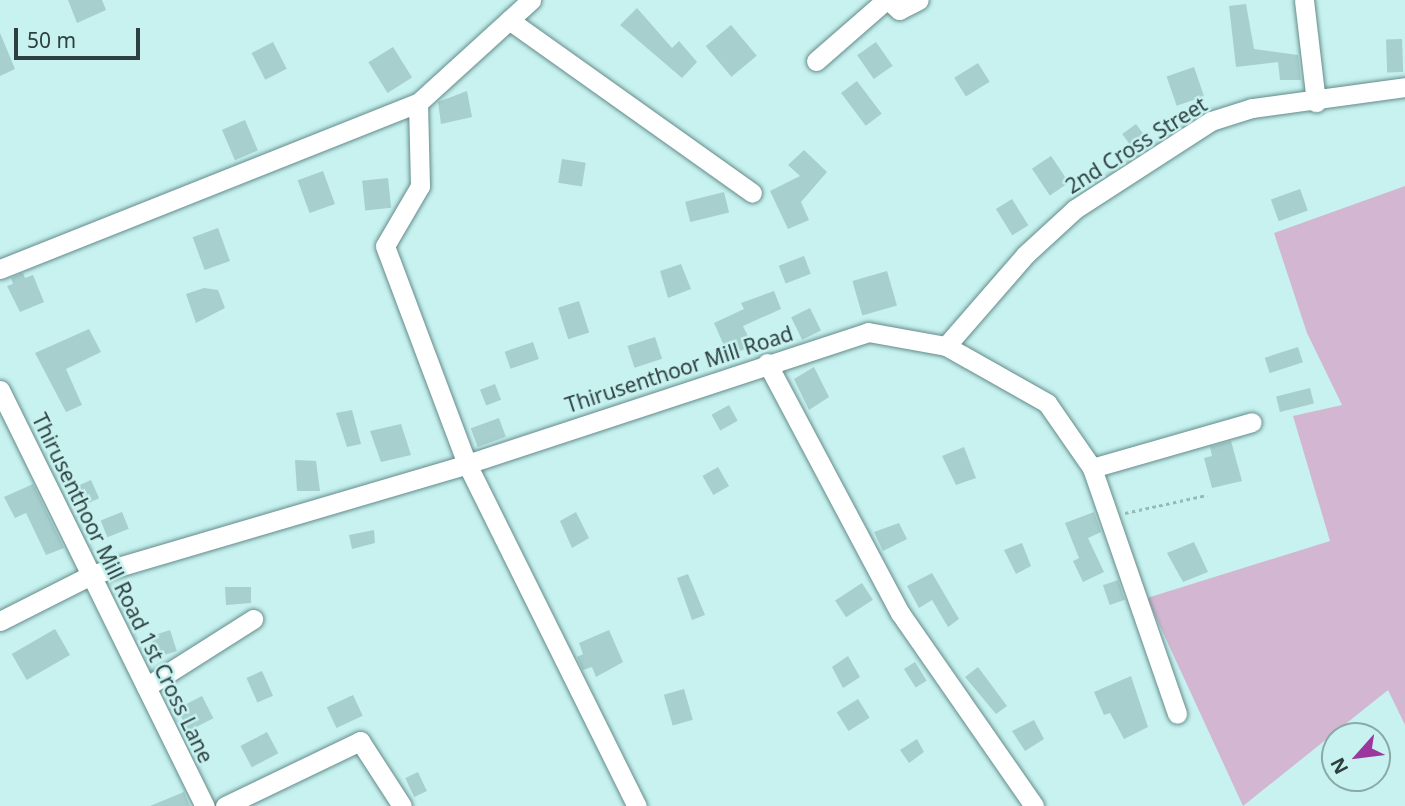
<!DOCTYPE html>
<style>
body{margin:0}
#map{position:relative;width:1405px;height:806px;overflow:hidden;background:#c7f2f0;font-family:"Noto Sans",sans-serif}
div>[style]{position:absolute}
.green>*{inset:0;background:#d3b7d2}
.building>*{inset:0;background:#a6cfce;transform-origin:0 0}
.path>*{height:2.5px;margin-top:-1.25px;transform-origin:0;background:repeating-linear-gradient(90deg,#97bab9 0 3.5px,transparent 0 7px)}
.roads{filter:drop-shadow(0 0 2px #648b8a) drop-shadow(0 0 2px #648b8a)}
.minor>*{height:19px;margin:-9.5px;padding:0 9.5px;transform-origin:9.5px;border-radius:9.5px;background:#fff}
span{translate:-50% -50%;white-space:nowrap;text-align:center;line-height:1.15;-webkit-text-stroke:5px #c7f2f0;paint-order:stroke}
.street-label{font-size:21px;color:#2e3f3f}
.north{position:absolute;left:1321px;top:722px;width:70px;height:70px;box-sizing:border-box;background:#c7f2f0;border:2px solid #8aaaa9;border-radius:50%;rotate:242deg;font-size:19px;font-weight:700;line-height:28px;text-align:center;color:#2e3f3f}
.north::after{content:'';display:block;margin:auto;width:24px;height:32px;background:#9c379d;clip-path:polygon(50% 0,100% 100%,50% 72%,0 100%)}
.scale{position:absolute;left:14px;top:28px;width:126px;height:32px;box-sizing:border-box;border:4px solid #2e3f3f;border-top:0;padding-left:9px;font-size:21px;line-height:24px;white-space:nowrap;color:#2e3f3f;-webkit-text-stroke:5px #c7f2f0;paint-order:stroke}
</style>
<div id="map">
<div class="green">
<i style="clip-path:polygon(1405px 186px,1405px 725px,1388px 690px,1243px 806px,1147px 598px,1330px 541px,1293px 416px,1342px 405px,1307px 333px,1274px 233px)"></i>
</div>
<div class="building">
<i style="clip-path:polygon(68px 0,102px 0,106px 10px,77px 23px)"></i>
<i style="clip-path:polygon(1246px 4px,1254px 49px,1298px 55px,1301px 80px,1280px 80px,1278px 62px,1236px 67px,1229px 6px)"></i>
<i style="clip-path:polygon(637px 8px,672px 48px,679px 41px,697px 62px,682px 78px,620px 25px)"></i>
<i style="left:731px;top:25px;width:40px;height:33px;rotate:50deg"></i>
<i style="clip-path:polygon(0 33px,15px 69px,0 76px)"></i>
<i style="left:1402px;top:39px;width:33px;height:16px;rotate:88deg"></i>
<i style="left:273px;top:42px;width:30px;height:24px;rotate:63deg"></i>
<i style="left:876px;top:42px;width:29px;height:23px;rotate:55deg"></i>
<i style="left:393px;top:47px;width:36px;height:29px;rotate:58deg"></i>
<i style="left:978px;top:63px;width:22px;height:28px;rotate:58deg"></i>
<i style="left:1194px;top:67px;width:31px;height:29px;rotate:71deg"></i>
<i style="left:857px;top:81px;width:41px;height:20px;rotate:53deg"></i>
<i style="clip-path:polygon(467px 91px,472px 117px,441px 124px,438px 102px)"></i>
<i style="left:245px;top:120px;width:33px;height:25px;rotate:67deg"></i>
<i style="left:1136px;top:124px;width:26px;height:17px;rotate:54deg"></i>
<i style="clip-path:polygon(804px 150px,827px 172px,801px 202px,809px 220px,788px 229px,770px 191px,800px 176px,788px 165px)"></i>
<i style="left:1051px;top:156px;width:32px;height:23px;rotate:56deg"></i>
<i style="left:562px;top:159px;width:24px;height:24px;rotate:9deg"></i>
<i style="left:323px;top:171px;width:35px;height:27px;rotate:70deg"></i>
<i style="left:388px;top:178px;width:30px;height:26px;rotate:84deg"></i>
<i style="left:1300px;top:189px;width:23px;height:31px;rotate:70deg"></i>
<i style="left:724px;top:192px;width:21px;height:40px;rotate:76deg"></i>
<i style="left:1012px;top:199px;width:31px;height:19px;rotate:58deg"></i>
<i style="left:218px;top:228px;width:35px;height:27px;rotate:70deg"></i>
<i style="left:804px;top:256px;width:19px;height:27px;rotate:69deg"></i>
<i style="clip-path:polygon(681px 264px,691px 289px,668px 298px,660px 271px)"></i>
<i style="left:887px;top:271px;width:36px;height:36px;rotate:74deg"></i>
<i style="clip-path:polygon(23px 273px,25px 278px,33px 275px,44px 302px,20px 312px,7px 286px,13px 284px,11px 278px)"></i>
<i style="clip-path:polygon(204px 288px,218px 290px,225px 308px,196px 323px,186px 294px)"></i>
<i style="clip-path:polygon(774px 291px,781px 309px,743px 326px,752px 345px,729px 357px,714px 323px,744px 309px,741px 303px)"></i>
<i style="left:579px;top:301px;width:33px;height:22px;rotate:72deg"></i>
<i style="left:810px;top:308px;width:25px;height:21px;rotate:64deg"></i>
<i style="clip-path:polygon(89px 329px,101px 352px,66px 369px,82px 405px,66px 412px,35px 353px)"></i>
<i style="left:655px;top:337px;width:23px;height:29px;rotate:72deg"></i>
<i style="left:533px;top:342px;width:18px;height:30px;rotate:71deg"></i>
<i style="left:1298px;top:347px;width:16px;height:35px;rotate:72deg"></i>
<i style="clip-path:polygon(814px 367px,829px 397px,809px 410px,794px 379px)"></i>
<i style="left:495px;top:384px;width:17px;height:16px;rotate:69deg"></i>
<i style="left:1310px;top:388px;width:16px;height:35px;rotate:76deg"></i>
<i style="left:729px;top:405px;width:18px;height:20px;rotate:61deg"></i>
<i style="clip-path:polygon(352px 410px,361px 444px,347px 447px,336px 413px)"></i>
<i style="left:499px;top:418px;width:20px;height:30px;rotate:70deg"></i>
<i style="clip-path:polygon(401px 424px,411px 455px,381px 462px,370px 431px)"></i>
<i style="clip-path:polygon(1231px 441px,1242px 481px,1212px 488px,1204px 458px,1212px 456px,1210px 447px)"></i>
<i style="clip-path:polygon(964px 447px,976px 478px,956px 485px,942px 456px)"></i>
<i style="clip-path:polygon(295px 460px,316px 461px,320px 491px,297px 491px)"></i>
<i style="left:718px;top:467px;width:22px;height:18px;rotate:60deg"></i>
<i style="left:91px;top:480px;width:20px;height:21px;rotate:66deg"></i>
<i style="clip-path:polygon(33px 484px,64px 548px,46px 555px,26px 513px,15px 518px,4px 497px)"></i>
<i style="left:122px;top:512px;width:18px;height:23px;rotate:68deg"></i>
<i style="clip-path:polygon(576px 512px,589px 538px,572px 548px,560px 521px)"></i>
<i style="clip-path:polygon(1094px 512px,1101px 532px,1088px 538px,1104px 572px,1083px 582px,1073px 561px,1079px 558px,1065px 523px)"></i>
<i style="clip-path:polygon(899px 523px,907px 539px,883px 551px,874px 532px)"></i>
<i style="clip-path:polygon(374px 530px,375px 543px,352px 549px,349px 535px)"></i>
<i style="clip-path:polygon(1194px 542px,1208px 572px,1183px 582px,1167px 553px)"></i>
<i style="clip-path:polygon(1022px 543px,1031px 566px,1016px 574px,1004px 550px)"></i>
<i style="clip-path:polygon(932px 573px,959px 619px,948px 627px,932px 600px,919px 608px,907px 586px)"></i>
<i style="clip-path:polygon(688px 574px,705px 615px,692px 620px,677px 578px)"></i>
<i style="left:1118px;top:580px;width:21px;height:16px;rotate:71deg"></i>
<i style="left:862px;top:583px;width:20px;height:32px;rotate:57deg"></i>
<i style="clip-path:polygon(225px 587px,251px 587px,251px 603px,226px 605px)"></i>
<i style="left:55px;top:629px;width:30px;height:50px;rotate:60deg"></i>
<i style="left:170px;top:630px;width:22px;height:21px;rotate:72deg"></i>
<i style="clip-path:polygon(609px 630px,623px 662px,596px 677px,592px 667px,583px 670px,577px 657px,583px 654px,579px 643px)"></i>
<i style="clip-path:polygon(848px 656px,860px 677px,843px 688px,832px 667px)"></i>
<i style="left:915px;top:662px;width:22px;height:13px;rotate:58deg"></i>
<i style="clip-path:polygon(978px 667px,1007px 706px,996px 714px,965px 677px)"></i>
<i style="left:262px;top:671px;width:27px;height:17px;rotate:66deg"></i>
<i style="clip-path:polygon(1131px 676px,1148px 727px,1124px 739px,1110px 713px,1104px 715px,1094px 692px)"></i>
<i style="left:684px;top:689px;width:32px;height:21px;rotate:74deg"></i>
<i style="left:353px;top:695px;width:23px;height:29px;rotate:65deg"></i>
<i style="left:202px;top:696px;width:25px;height:28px;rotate:63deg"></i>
<i style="left:858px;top:699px;width:22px;height:25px;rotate:58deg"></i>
<i style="clip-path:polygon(1034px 720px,1044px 739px,1025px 751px,1012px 731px)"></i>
<i style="left:267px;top:732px;width:24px;height:30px;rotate:62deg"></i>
<i style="clip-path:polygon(917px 739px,924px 752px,909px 763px,900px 750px)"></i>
<i style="left:418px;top:772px;width:21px;height:14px;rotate:65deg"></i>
<i style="clip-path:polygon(184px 792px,190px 806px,150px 806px)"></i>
</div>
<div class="path">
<i style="left:1125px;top:513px;width:84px;rotate:-12.4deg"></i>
</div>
<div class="roads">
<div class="minor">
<i style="left:888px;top:0;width:15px;rotate:42deg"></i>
<i style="left:899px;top:10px;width:22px;rotate:-27deg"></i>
<i style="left:1304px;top:0;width:103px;rotate:83.3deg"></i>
<i style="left:509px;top:20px;width:298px;rotate:35.4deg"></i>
<i style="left:816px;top:61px;width:93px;rotate:-41.1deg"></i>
<i style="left:418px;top:103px;width:153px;rotate:-42.3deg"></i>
<i style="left:0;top:269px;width:450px;rotate:-21.7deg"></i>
<i style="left:418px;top:103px;width:83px;rotate:88.6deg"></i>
<i style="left:420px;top:186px;width:69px;rotate:120.3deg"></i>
<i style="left:385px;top:246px;width:233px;rotate:69.4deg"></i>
<i style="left:467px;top:464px;width:382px;rotate:63.6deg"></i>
<i style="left:946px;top:346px;width:121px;rotate:-49deg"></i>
<i style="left:1025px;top:255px;width:68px;rotate:-42.6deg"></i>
<i style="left:1075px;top:209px;width:162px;rotate:-32.9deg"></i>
<i style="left:1211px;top:121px;width:43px;rotate:-17.6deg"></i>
<i style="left:1252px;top:108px;width:154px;rotate:-7.8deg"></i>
<i style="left:767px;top:363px;width:283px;rotate:62deg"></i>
<i style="left:900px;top:613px;width:235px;rotate:55.2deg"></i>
<i style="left:0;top:390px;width:464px;rotate:63.8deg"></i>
<i style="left:1092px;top:468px;width:166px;rotate:-16deg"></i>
<i style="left:0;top:621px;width:102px;rotate:-26.8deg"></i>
<i style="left:91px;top:575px;width:392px;rotate:-16.4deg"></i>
<i style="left:467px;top:464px;width:422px;rotate:-18.2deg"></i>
<i style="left:868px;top:332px;width:79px;rotate:10.2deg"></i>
<i style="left:946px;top:346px;width:116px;rotate:29.4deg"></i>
<i style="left:1047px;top:403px;width:79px;rotate:55.3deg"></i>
<i style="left:1092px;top:468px;width:260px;rotate:70.9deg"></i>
<i style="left:146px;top:687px;width:127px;rotate:-32.4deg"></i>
<i style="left:225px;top:806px;width:150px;rotate:-25.7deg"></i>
<i style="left:360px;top:741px;width:77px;rotate:57.1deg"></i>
</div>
</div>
<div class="street-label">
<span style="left:1136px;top:145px;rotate:-32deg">2nd Cross Street</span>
<span style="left:679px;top:369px;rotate:-18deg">Thirusenthoor Mill Road</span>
<span style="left:123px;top:588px;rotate:64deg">Thirusenthoor Mill Road 1st Cross Lane</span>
</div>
<div class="north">N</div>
<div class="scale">50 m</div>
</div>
